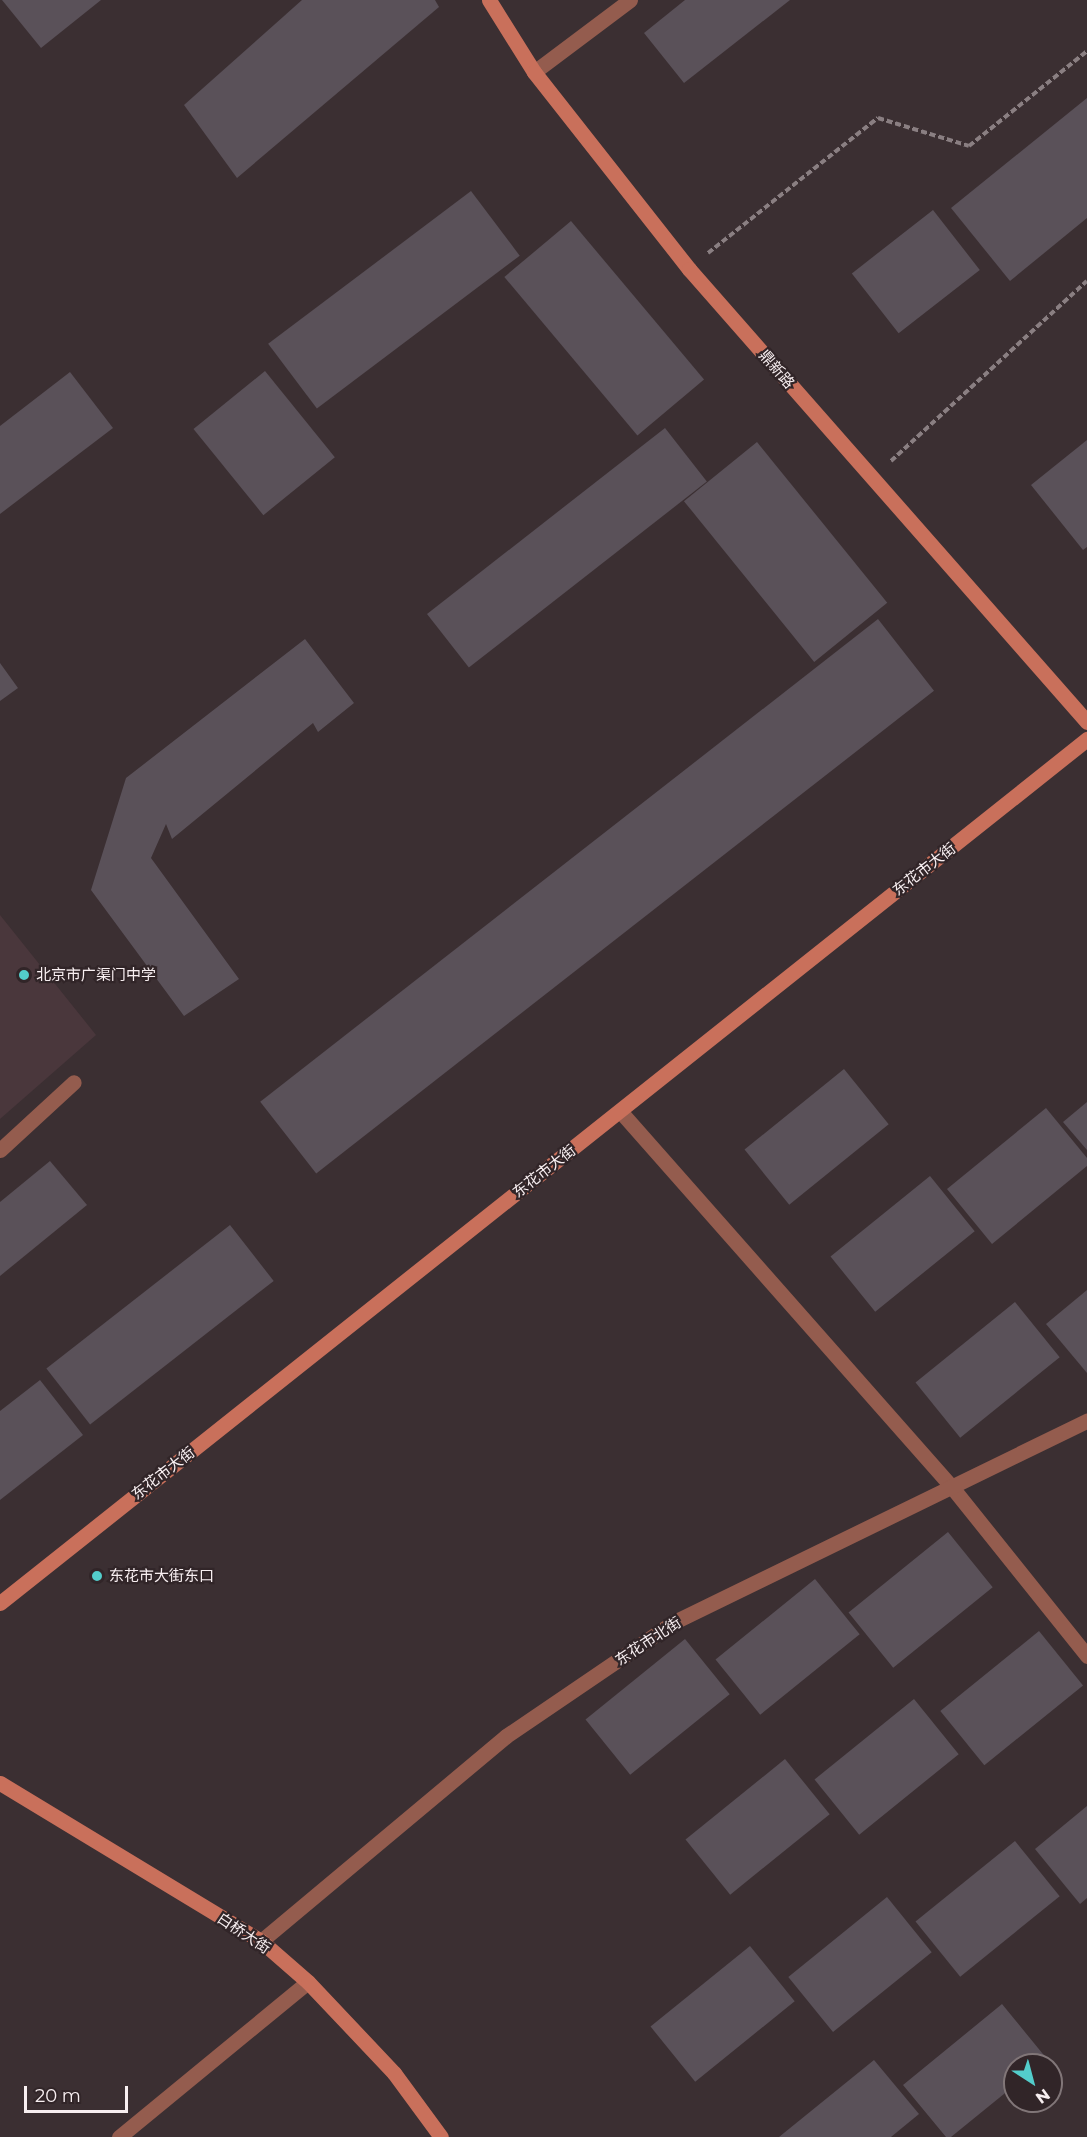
<!DOCTYPE html>
<meta charset="utf-8">
<style>
body{margin:0}
#map{position:relative;width:1087px;height:2137px;overflow:hidden;background:#3b2f32;font-family:Montserrat,"Noto Sans SC",sans-serif}
div>[style]{position:absolute}
.built>*{inset:0;background:#4a373c}
.building>*{inset:0;background:#5a5159;transform-origin:0 0}
.path>*{height:4px;margin-top:-2px;transform-origin:0;background:repeating-linear-gradient(90deg,#8a7f82 0 6px,transparent 0 9px)}
.street>*{height:15px;margin:-7.5px;padding:0 7.5px;transform-origin:7.5px;border-radius:7.5px;background:#945c4e}
.secondary>*{height:15px;margin:-7.5px;padding:0 7.5px;transform-origin:7.5px;border-radius:7.5px;background:#c9705b}
.dots>*{width:16px;height:16px;translate:-50% -50%;box-sizing:border-box;border:3px solid #312528;border-radius:50%}
span{translate:-50% -50%;white-space:nowrap;text-align:center;line-height:1.15;-webkit-text-stroke:4.5px #312528;paint-order:stroke}
.street-label{font-size:15px;color:#f8eff1}
.poi-label{font-size:15px;color:#f8eff1}
.left{translate:0 -50%;text-align:left}
.north{position:absolute;left:1003px;top:2053px;width:60px;height:60px;box-sizing:border-box;background:#312528;border:2px solid #817678;border-radius:50%;rotate:144deg;font-size:16px;font-weight:700;line-height:24px;text-align:center;color:#f8eff1}
.north::after{content:'';display:block;margin:auto;width:21px;height:27px;background:#53cdcb;clip-path:polygon(50% 0,100% 100%,50% 72%,0 100%)}
.scale{position:absolute;left:24px;top:2086px;width:104px;height:27px;box-sizing:border-box;border:3px solid #f8eff1;border-top:0;padding-left:8px;font-size:18px;line-height:21px;white-space:nowrap;color:#f8eff1;-webkit-text-stroke:4px #312528;paint-order:stroke}
</style>
<div id="map">
<div class="built">
<i style="clip-path:polygon(0 915px,96px 1035px,0 1119px)"></i>
</div>
<div class="building">
<i style="clip-path:polygon(2px 0,101px 0,41px 48px)"></i>
<i style="clip-path:polygon(302px 0,435px 0,439px 7px,237px 178px,184px 105px)"></i>
<i style="clip-path:polygon(685px 0,790px 0,684px 83px,644px 33px)"></i>
<i style="clip-path:polygon(1087px 98px,1087px 218px,1010px 281px,951px 208px)"></i>
<i style="left:471px;top:191px;width:81px;height:254px;rotate:53deg"></i>
<i style="left:933px;top:210px;width:76px;height:103px;rotate:52deg"></i>
<i style="left:571px;top:221px;width:207px;height:87px;rotate:50deg"></i>
<i style="left:265px;top:371px;width:111px;height:92px;rotate:51deg"></i>
<i style="clip-path:polygon(70px 372px,113px 428px,0 514px,0 426px)"></i>
<i style="left:665px;top:428px;width:68px;height:302px;rotate:52deg"></i>
<i style="clip-path:polygon(1087px 440px,1087px 547px,1083px 550px,1031px 485px)"></i>
<i style="left:757px;top:442px;width:207px;height:94px;rotate:51deg"></i>
<i style="left:878px;top:619px;width:91px;height:784px;rotate:52deg"></i>
<i style="clip-path:polygon(305px 639px,354px 703px,318px 732px,313px 723px,172px 839px,166px 824px,151px 858px,239px 979px,184px 1016px,91px 890px,126px 778px)"></i>
<i style="clip-path:polygon(0 663px,18px 688px,0 701px)"></i>
<i style="left:844px;top:1069px;width:71px;height:128px;rotate:51deg"></i>
<i style="clip-path:polygon(1087px 1102px,1087px 1150px,1063px 1122px)"></i>
<i style="clip-path:polygon(1046px 1108px,1087px 1158px,1087px 1166px,992px 1244px,947px 1189px)"></i>
<i style="clip-path:polygon(50px 1161px,87px 1205px,0 1276px,0 1202px)"></i>
<i style="left:930px;top:1176px;width:71px;height:128px;rotate:51deg"></i>
<i style="left:230px;top:1225px;width:71px;height:233px;rotate:52deg"></i>
<i style="clip-path:polygon(1087px 1290px,1087px 1373px,1046px 1324px)"></i>
<i style="left:1015px;top:1302px;width:71px;height:128px;rotate:51deg"></i>
<i style="clip-path:polygon(40px 1380px,83px 1435px,0 1500px,0 1411px)"></i>
<i style="left:948px;top:1532px;width:71px;height:128px;rotate:51deg"></i>
<i style="left:815px;top:1579px;width:71px;height:128px;rotate:51deg"></i>
<i style="left:1039px;top:1631px;width:70px;height:127px;rotate:51deg"></i>
<i style="left:685px;top:1639px;width:71px;height:128px;rotate:51deg"></i>
<i style="left:914px;top:1699px;width:71px;height:128px;rotate:51deg"></i>
<i style="left:785px;top:1759px;width:71px;height:128px;rotate:51deg"></i>
<i style="clip-path:polygon(1087px 1806px,1087px 1898px,1080px 1904px,1035px 1849px)"></i>
<i style="left:1015px;top:1841px;width:71px;height:128px;rotate:51deg"></i>
<i style="left:887px;top:1897px;width:71px;height:127px;rotate:51deg"></i>
<i style="left:750px;top:1946px;width:71px;height:128px;rotate:51deg"></i>
<i style="clip-path:polygon(1002px 2004px,1047px 2059px,1039px 2065px,1015px 2065px,1015px 2085px,951px 2137px,946px 2137px,903px 2085px)"></i>
<i style="clip-path:polygon(874px 2060px,919px 2114px,891px 2137px,779px 2137px)"></i>
</div>
<div class="path">
<i style="left:708px;top:253px;width:217px;rotate:-38.5deg"></i>
<i style="left:878px;top:118px;width:95px;rotate:17.1deg"></i>
<i style="left:969px;top:146px;width:151px;rotate:-38.8deg"></i>
<i style="left:891px;top:461px;width:266px;rotate:-42.6deg"></i>
</div>
<div class="street">
<i style="left:534px;top:72px;width:120px;rotate:-36.9deg"></i>
<i style="left:620px;top:1111px;width:500px;rotate:48.57deg"></i>
<i style="left:951px;top:1486px;width:218px;rotate:51.3deg"></i>
<i style="left:0;top:1150px;width:100px;rotate:-42.6deg"></i>
<i style="left:261px;top:1941px;width:319px;rotate:-39.9deg"></i>
<i style="left:506px;top:1736px;width:201px;rotate:-34.2deg"></i>
<i style="left:672px;top:1623px;width:462px;rotate:-26deg"></i>
<i style="left:119px;top:2137px;width:244px;rotate:-39.4deg"></i>
</div>
<div class="secondary">
<i style="left:489px;top:0;width:85px;rotate:58deg"></i>
<i style="left:534px;top:72px;width:251px;rotate:51.8deg"></i>
<i style="left:689px;top:269px;width:603px;rotate:48.7deg"></i>
<i style="left:0;top:1603px;width:1389px;rotate:-38.48deg"></i>
<i style="left:0;top:1783px;width:305px;rotate:31.2deg"></i>
<i style="left:261px;top:1941px;width:62px;rotate:41.1deg"></i>
<i style="left:308px;top:1982px;width:125px;rotate:46.6deg"></i>
<i style="left:394px;top:2073px;width:79px;rotate:53.7deg"></i>
</div>
<div class="dots">
<i style="left:24px;top:975px;background:#53cdcb"></i>
<i style="left:97px;top:1576px;background:#53cdcb"></i>
</div>
<div class="street-label">
<span style="left:777px;top:369px;rotate:49deg">鼎新路</span>
<span style="left:924px;top:869px;rotate:-38deg">东花市大街</span>
<span style="left:544px;top:1171px;rotate:-38deg">东花市大街</span>
<span style="left:163px;top:1473px;rotate:-38deg">东花市大街</span>
<span style="left:648px;top:1641px;rotate:-33deg">东花市北街</span>
<span style="left:244px;top:1933px;rotate:34deg">白桥大街</span>
</div>
<div class="poi-label">
<span class="left" style="left:36px;top:975px">北京市广渠门中学</span>
<span class="left" style="left:109px;top:1576px">东花市大街东口</span>
</div>
<div class="north">N</div>
<div class="scale">20 m</div>
</div>
